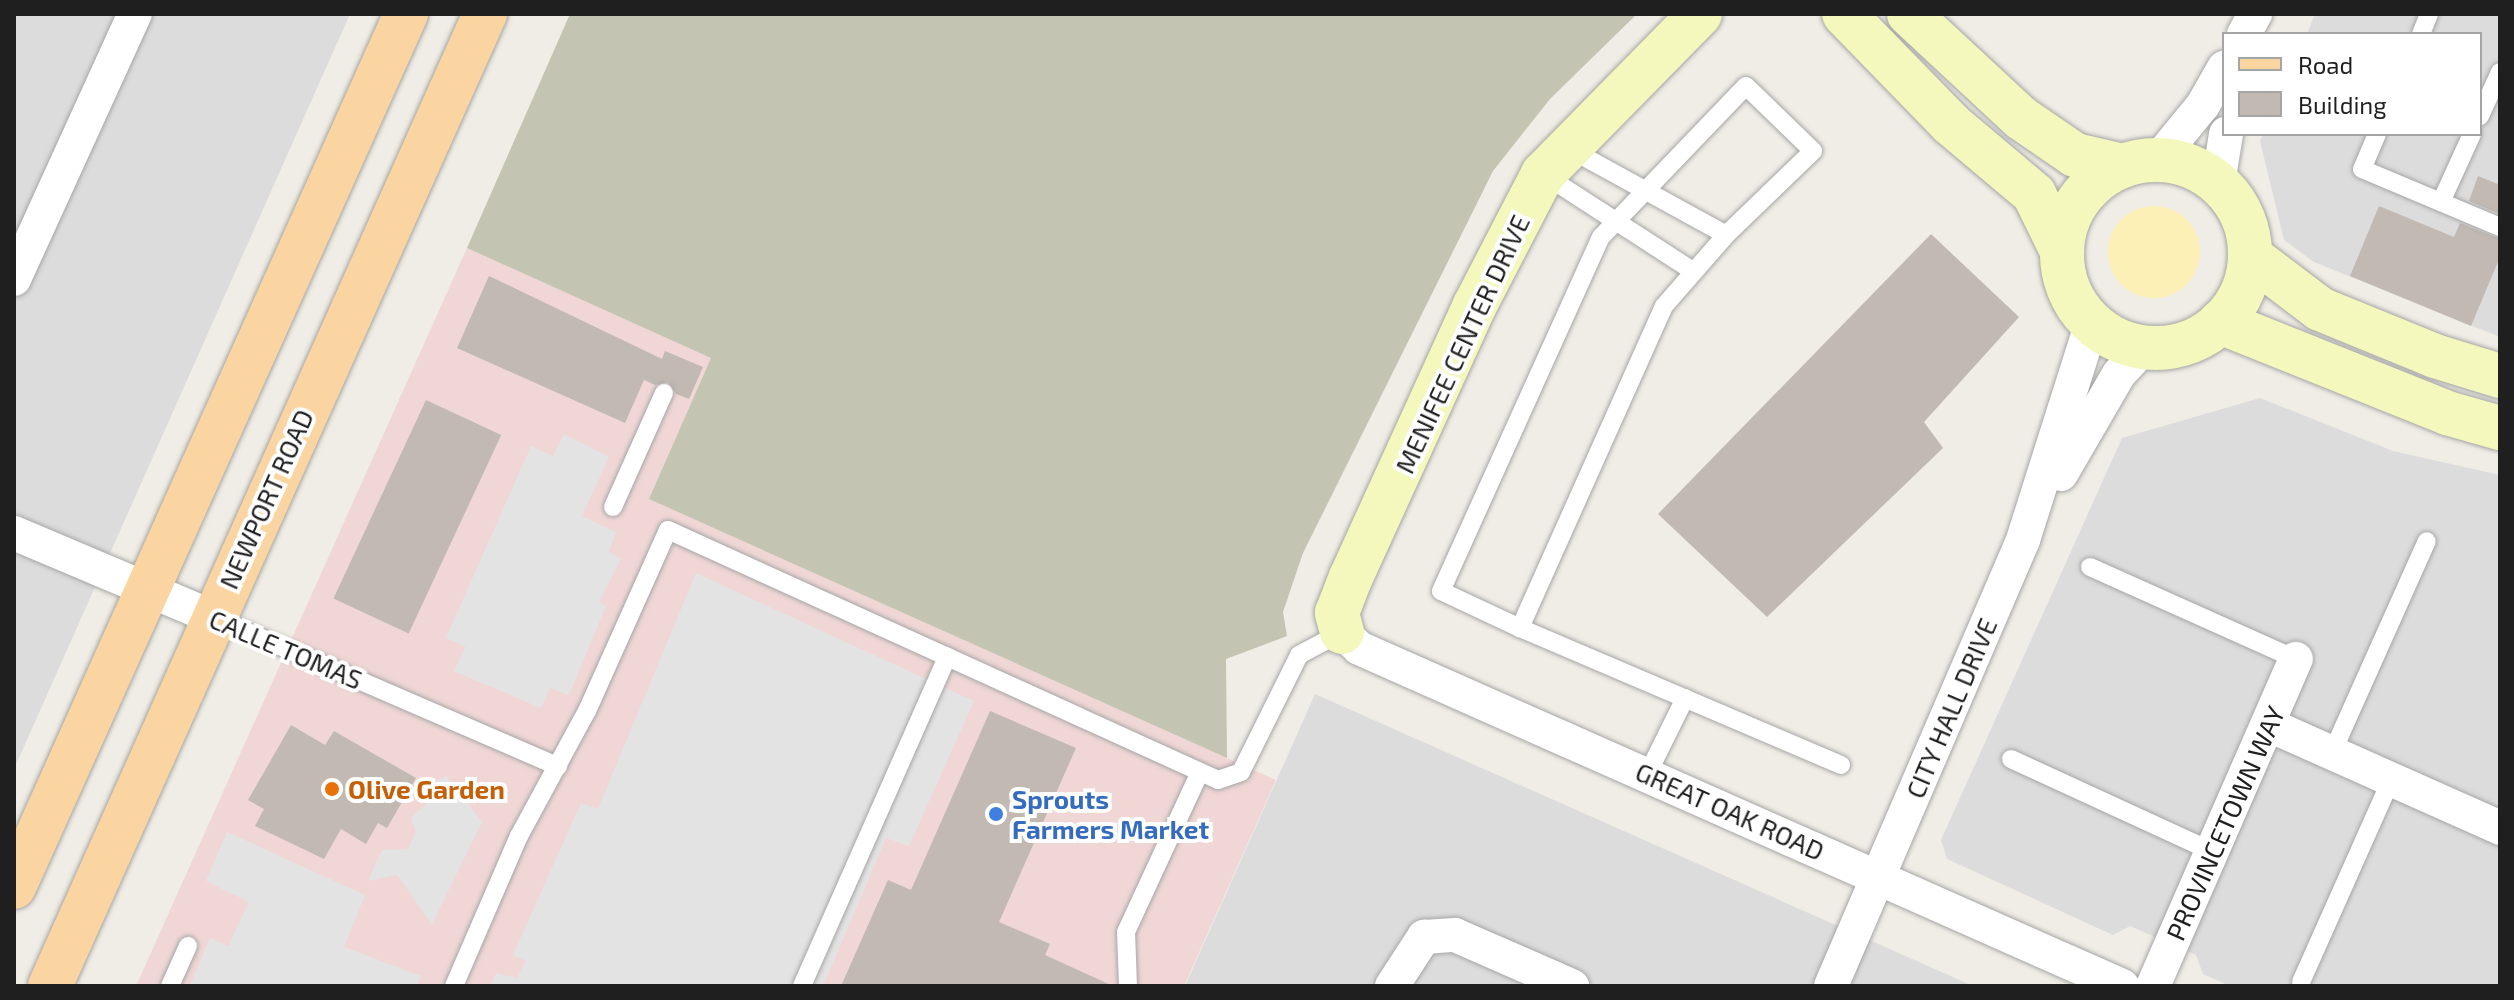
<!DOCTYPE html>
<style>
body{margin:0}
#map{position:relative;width:2514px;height:1000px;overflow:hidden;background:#f0ede6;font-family:"Exo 2",sans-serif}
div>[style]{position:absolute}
.residential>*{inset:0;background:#dddcdc}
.commercial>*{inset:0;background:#f0d7d6}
.construction>*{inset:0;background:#c4c4b2}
.sand>*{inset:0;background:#fdf0b6}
.round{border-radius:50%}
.parking>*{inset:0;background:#e3e3e3}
.building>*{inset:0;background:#c1b9b2;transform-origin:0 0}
.roads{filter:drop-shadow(0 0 2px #a6a6a6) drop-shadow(0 0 2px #a6a6a6)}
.lane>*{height:18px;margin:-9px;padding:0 9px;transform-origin:9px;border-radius:9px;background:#fff}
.street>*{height:34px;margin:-17px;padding:0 17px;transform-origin:17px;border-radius:17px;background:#fff}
.secondary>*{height:44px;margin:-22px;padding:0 22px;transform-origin:22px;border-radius:22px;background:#f4f8bc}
.secondary>.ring{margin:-22px;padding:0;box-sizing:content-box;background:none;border:44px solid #f4f8bc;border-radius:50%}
.primary>*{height:44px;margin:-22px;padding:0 22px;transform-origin:22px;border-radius:22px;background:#fad5a1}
.dots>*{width:22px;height:22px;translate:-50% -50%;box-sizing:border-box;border:4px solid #fff;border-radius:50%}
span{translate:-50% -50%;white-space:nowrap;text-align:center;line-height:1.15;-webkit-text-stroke:8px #fff;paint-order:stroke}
.street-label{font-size:26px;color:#1f1f1f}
.food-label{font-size:26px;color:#c56008;font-weight:700}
.left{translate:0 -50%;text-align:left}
.shop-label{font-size:26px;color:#366cbe;font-weight:700}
.frame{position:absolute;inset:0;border:16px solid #1f1f1f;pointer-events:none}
.legend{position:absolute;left:2222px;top:32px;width:260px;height:104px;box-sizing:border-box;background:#fff;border:2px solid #a5a5a5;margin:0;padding:10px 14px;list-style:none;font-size:24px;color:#1f1f1f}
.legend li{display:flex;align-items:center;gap:16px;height:40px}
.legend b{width:40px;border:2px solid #a5a5a5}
</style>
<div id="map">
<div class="residential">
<i style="clip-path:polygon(14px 14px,350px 14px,14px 769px)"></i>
<i style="clip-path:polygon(2315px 14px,2500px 14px,2500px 337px,2314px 262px,2284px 240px,2260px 141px,2263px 134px,2480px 134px,2480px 34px,2307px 34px)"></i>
<i style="clip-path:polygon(2260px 398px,2393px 451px,2500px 475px,2500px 986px,2230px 986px,2203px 974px,2196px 955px,2130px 926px,2113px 935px,1947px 859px,1941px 840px,2122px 438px)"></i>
<i style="clip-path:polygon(1315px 694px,1973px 986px,1185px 986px)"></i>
</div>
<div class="commercial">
<i style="clip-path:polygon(467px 248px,712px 358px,650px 499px,1276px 780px,1184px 986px,136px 986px)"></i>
</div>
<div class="construction">
<i style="clip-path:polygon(570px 14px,1637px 14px,1550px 99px,1493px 171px,1303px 553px,1283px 612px,1287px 636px,1226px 659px,1227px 758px,649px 499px,711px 358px,467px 248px)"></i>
</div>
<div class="sand">
<i class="round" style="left:2108px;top:206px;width:92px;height:92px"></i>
</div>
<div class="parking">
<i style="clip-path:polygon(564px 434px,609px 457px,582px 516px,616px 532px,609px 552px,621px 559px,599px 602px,606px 606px,569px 695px,550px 688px,541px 708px,454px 671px,466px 647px,446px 638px,531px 446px,553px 456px)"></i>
<i style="clip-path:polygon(696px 573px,974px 701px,909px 846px,886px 838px,823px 986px,490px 986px,496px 973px,517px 978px,526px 961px,513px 955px,581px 803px,598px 809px)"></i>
<i style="clip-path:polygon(446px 776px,482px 822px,432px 924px,397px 875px,368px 881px,382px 850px,408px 849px,416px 832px,411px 818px,429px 801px,424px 788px)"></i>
<i style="clip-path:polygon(227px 832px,365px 895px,344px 947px,421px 976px,417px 986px,190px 986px,210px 938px,228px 946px,249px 902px,206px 881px)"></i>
</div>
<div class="building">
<i style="clip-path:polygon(2478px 176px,2500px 185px,2500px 214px,2469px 201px)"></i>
<i style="clip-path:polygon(2379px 206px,2454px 237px,2460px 223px,2500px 239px,2500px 257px,2471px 326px,2350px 276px)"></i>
<i style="clip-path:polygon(1931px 234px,2019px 317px,1924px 422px,1943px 448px,1767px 617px,1658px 514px)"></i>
<i style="clip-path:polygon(489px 276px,662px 359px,665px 351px,703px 367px,689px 399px,676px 394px,668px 382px,655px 385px,644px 380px,625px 423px,457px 348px)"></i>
<i style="left:426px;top:400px;width:83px;height:219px;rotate:25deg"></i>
<i style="clip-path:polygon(990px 711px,1076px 748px,999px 922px,1050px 944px,1045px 955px,1113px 986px,841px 986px,888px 880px,911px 890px)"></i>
<i style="clip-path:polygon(291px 725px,325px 745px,334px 731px,416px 778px,387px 828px,378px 823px,366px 844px,341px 829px,324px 859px,255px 826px,264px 809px,248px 800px)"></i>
</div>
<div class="roads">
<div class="lane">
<i style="left:2421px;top:34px;width:22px;rotate:-68deg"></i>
<i style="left:2480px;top:116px;width:48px;rotate:-65.6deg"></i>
<i style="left:2377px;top:134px;width:38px;rotate:113deg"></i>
<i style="left:2362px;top:169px;width:150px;rotate:22.8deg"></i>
<i style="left:1568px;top:148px;width:180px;rotate:28.8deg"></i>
<i style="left:1543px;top:174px;width:179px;rotate:32.9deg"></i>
<i style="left:2441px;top:202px;width:75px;rotate:-65.5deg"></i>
<i style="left:613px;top:507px;width:125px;rotate:-65.9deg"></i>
<i style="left:2090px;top:567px;width:226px;rotate:24.1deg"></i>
<i style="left:213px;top:617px;width:376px;rotate:23.4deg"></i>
<i style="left:1520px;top:628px;width:87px;rotate:-154.9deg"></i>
<i style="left:1441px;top:591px;width:388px;rotate:-65.7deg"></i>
<i style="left:1601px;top:237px;width:209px;rotate:-46.2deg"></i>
<i style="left:1746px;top:86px;width:93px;rotate:44.1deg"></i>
<i style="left:1813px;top:151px;width:121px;rotate:136deg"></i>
<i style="left:1726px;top:235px;width:94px;rotate:131.1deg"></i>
<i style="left:1664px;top:306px;width:353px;rotate:114.1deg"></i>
<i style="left:1520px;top:628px;width:349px;rotate:23.1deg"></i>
<i style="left:2332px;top:753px;width:232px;rotate:-65.9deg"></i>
<i style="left:2011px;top:759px;width:222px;rotate:24.7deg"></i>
<i style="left:1647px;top:775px;width:86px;rotate:-63.7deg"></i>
<i style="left:2301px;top:982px;width:221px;rotate:-66deg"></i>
<i style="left:170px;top:986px;width:44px;rotate:-65.8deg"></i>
<i style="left:454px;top:986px;width:163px;rotate:-66.6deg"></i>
<i style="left:519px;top:836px;width:142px;rotate:-61.5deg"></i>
<i style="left:587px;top:711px;width:198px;rotate:-65.9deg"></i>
<i style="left:668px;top:530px;width:604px;rotate:24.44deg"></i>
<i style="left:1218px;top:780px;width:24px;rotate:-19deg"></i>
<i style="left:1241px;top:772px;width:131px;rotate:-63.6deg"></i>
<i style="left:1299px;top:655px;width:49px;rotate:-28.1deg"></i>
<i style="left:802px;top:986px;width:360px;rotate:-66.2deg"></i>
<i style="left:1128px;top:986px;width:54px;rotate:-92.1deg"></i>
<i style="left:1126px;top:932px;width:176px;rotate:-65.2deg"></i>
</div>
<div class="street">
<i style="left:2244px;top:34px;width:23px;rotate:-61deg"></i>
<i style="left:2158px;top:160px;width:71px;rotate:-50.7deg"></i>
<i style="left:2203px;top:105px;width:43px;rotate:-60.4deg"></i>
<i style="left:2218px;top:183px;width:50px;rotate:-80.7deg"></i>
<i style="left:14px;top:279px;width:291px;rotate:-65.5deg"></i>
<i style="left:2061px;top:474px;width:116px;rotate:-59.9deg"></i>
<i style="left:2119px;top:374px;width:37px;rotate:-47deg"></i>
<i style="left:14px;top:533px;width:216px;rotate:22.9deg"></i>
<i style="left:1342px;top:632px;width:23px;rotate:43deg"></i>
<i style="left:1359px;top:648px;width:835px;rotate:23.89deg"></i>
<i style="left:2269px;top:725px;width:253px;rotate:24deg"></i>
<i style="left:1392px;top:986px;width:59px;rotate:-56.9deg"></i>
<i style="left:1424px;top:937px;width:31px;rotate:-4deg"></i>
<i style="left:1455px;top:935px;width:128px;rotate:23.6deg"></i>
<i style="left:1831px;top:986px;width:486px;rotate:-66.7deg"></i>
<i style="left:2023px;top:540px;width:229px;rotate:-72.4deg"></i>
<i style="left:2153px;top:986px;width:357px;rotate:-66.4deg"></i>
</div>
<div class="secondary">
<i style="left:1844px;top:14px;width:153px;rotate:45.8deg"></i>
<i style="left:1951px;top:124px;width:109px;rotate:40.1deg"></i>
<i style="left:2034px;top:194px;width:64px;rotate:63.8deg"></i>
<i style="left:1909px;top:14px;width:153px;rotate:42.9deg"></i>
<i style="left:2021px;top:118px;width:65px;rotate:34.4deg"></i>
<i style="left:2075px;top:155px;width:49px;rotate:12.9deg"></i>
<i class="ring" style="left:2062px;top:160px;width:144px;height:144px"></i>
<i style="left:2250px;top:256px;width:88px;rotate:37.1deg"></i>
<i style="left:2320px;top:309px;width:124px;rotate:22.2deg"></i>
<i style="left:2435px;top:356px;width:68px;rotate:17.1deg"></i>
<i style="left:2220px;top:322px;width:245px;rotate:21.8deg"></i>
<i style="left:2447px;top:413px;width:55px;rotate:15.8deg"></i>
<i style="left:1342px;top:632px;width:20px;rotate:-105deg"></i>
<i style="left:1337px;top:613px;width:39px;rotate:-69deg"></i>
<i style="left:1351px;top:577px;width:299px;rotate:-65.5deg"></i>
<i style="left:1475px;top:305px;width:148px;rotate:-62.6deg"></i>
<i style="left:1543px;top:174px;width:224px;rotate:-45.5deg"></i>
</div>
<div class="primary">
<i style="left:14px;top:887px;width:957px;rotate:-65.82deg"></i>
<i style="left:50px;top:986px;width:1065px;rotate:-65.89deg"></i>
</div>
</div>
<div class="dots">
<i style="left:332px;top:789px;background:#e8710a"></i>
<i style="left:996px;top:814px;background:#3f7fe0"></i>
</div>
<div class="street-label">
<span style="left:1462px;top:344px;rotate:-65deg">MENIFEE CENTER DRIVE</span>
<span style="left:266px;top:499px;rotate:-66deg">NEWPORT ROAD</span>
<span style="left:286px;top:649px;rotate:23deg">CALLE TOMAS</span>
<span style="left:1951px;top:708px;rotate:-67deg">CITY HALL DRIVE</span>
<span style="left:1730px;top:811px;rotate:24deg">GREAT OAK ROAD</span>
<span style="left:2225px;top:823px;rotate:-66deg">PROVINCETOWN WAY</span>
</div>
<div class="food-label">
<span class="left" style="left:348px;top:789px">Olive Garden</span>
</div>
<div class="shop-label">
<span class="left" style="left:1012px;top:814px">Sprouts<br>Farmers Market</span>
</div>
<div class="frame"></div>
<ul class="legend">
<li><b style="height:10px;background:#fad5a1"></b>Road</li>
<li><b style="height:22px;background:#c1b9b2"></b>Building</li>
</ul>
</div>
